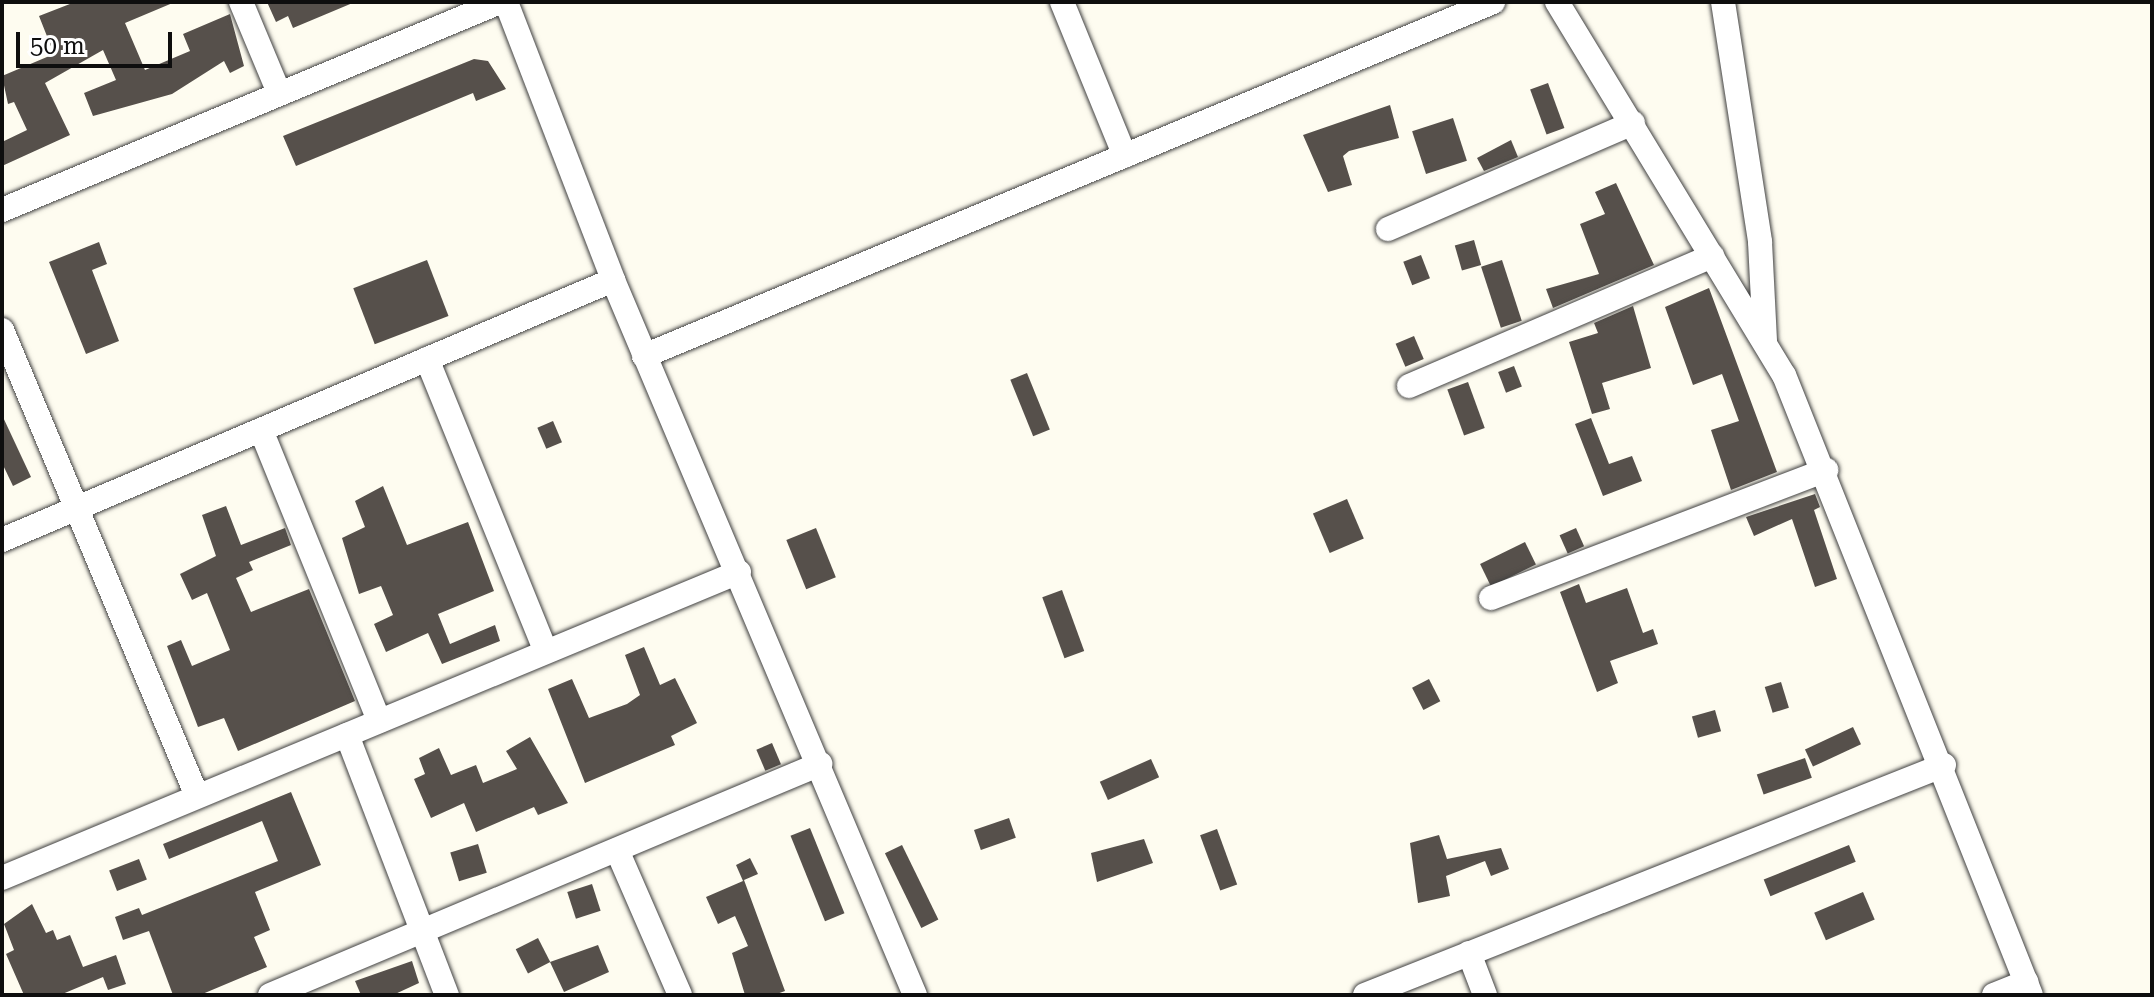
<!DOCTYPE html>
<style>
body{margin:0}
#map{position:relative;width:2154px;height:997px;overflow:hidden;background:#fefcf0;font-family:"Roboto Serif",serif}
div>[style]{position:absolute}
.building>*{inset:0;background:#56504b;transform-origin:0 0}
.roads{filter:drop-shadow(0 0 2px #414141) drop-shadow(0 0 2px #414141)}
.minor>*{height:24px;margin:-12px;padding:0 12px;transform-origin:12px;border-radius:12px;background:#fff}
span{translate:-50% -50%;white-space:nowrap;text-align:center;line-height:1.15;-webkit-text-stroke:8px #fff;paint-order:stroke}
.frame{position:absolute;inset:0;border:4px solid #0e0e0e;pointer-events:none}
.scale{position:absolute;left:16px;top:32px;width:156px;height:36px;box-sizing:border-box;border:4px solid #0e0e0e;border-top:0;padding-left:10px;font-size:24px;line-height:28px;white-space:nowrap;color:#0e0e0e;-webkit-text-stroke:6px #fff;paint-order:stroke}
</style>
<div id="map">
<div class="building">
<i style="clip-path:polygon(75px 2px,175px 2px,125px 23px,145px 70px,190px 51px,183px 34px,230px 14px,244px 66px,230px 73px,224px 61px,172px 94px,93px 116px,84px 93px,116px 80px,103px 50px,45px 83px,70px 135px,2px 166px,2px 142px,27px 130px,14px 102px,8px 104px,2px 76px,54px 54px,39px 16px)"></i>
<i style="clip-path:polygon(267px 2px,355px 2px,293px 28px,288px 16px,276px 22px)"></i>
<i style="clip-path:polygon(474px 59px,488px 61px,506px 89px,476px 101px,473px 93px,296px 166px,283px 136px)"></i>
<i style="left:1548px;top:83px;width:48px;height:19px;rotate:70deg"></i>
<i style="clip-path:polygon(1390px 105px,1399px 138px,1349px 151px,1343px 156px,1352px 185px,1328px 192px,1303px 135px)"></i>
<i style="left:1453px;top:118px;width:45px;height:43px;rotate:72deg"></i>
<i style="clip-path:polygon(1511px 140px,1518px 157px,1484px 171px,1477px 158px)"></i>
<i style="clip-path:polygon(1616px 183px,1654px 265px,1553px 308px,1546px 289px,1599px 274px,1580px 224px,1605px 214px,1595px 192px)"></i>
<i style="left:1474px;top:240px;width:26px;height:20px;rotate:74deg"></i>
<i style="clip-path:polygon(99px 242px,107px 264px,92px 270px,119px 341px,86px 354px,49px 262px)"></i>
<i style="left:1421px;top:255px;width:25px;height:19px;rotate:69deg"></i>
<i style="left:427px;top:260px;width:60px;height:79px;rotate:69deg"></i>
<i style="left:1502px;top:260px;width:64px;height:22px;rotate:72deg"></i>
<i style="clip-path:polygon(1709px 288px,1777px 472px,1731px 490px,1711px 430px,1739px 421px,1722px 374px,1693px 385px,1665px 307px)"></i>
<i style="clip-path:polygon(1633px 306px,1651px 368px,1602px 383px,1610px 409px,1592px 414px,1569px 342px,1598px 333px,1594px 323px)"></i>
<i style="left:1414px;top:336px;width:25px;height:20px;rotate:67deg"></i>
<i style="left:1514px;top:366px;width:22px;height:17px;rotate:69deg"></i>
<i style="left:1027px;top:373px;width:61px;height:18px;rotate:68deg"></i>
<i style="left:1468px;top:382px;width:49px;height:22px;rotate:70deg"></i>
<i style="clip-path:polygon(2px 415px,31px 477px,13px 486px,2px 463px)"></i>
<i style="clip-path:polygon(1591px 418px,1609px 464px,1632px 456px,1642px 481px,1603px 496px,1575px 424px)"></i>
<i style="left:553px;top:421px;width:23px;height:17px;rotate:67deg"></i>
<i style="clip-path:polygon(383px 486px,407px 545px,468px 522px,494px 591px,438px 614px,450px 644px,495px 625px,500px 641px,442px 664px,428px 633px,386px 652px,374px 624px,393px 615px,381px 586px,359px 594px,342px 538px,365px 527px,355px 501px)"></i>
<i style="clip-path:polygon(1815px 494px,1820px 507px,1814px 510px,1837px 579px,1815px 587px,1792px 519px,1754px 536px,1746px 517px)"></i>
<i style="left:1347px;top:499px;width:43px;height:37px;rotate:67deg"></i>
<i style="clip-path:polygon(226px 506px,241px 545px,285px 528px,291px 545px,249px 562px,253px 570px,236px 578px,251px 612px,309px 589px,355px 701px,238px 751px,224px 718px,198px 727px,167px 646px,181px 640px,192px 666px,230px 650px,207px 593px,192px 600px,180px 574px,216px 556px,202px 515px)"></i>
<i style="left:816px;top:528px;width:53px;height:32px;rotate:68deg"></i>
<i style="left:1576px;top:528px;width:20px;height:18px;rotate:66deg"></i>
<i style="left:1525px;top:542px;width:25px;height:50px;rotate:64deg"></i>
<i style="clip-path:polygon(1579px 584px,1586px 603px,1627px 588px,1643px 633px,1653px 629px,1658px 644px,1610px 661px,1618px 683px,1597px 692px,1560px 592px)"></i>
<i style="left:1062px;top:590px;width:65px;height:21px;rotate:70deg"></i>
<i style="clip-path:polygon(644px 647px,660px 685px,675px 678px,697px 723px,671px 736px,675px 745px,585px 783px,548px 689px,572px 679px,589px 718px,627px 704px,640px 695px,625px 655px)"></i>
<i style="left:1429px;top:679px;width:25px;height:19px;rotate:63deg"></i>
<i style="left:1781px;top:682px;width:27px;height:17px;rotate:73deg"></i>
<i style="left:1715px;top:710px;width:22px;height:24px;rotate:74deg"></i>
<i style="left:1853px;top:727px;width:19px;height:53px;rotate:65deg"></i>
<i style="clip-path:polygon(530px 737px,568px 803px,538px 815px,534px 807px,476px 832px,464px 803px,431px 818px,414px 779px,425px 774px,419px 758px,439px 748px,451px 775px,476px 765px,483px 783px,517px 769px,506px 751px)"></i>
<i style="left:772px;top:743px;width:23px;height:17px;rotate:67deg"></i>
<i style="left:1805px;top:758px;width:21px;height:51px;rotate:71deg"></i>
<i style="left:1151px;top:759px;width:20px;height:56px;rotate:66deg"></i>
<i style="clip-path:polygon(291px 792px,321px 865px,255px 892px,270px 930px,254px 937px,267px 967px,200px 995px,173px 995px,149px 931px,123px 940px,115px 917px,139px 908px,142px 915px,278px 861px,262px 821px,169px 859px,163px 844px)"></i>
<i style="left:1009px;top:818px;width:21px;height:37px;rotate:71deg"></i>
<i style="left:810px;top:828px;width:92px;height:21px;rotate:68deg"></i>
<i style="left:1217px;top:829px;width:59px;height:18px;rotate:70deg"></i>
<i style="clip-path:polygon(1439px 835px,1447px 859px,1501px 848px,1509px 869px,1491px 876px,1485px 861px,1446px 876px,1450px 896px,1418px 903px,1410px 843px)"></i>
<i style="clip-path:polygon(1144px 839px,1153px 863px,1097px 882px,1091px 853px)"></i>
<i style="left:478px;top:844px;width:30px;height:29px;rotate:73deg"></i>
<i style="left:902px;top:845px;width:83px;height:19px;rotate:64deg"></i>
<i style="left:1849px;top:845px;width:18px;height:92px;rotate:68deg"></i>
<i style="clip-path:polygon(750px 858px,758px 874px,744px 880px,785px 991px,774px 995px,745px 995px,732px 953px,748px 946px,735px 916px,718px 924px,706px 897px,743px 881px,736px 865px)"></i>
<i style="left:139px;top:859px;width:22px;height:32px;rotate:69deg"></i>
<i style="left:592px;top:884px;width:28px;height:26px;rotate:72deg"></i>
<i style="left:1863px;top:892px;width:30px;height:53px;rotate:67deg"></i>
<i style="clip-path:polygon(32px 904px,46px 933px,53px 930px,57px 940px,70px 935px,83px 967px,116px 955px,126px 984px,108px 990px,103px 977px,60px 995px,24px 995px,6px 954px,14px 950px,4px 924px)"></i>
<i style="left:538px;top:938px;width:27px;height:25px;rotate:63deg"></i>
<i style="clip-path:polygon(598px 945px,609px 972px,564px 992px,550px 962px)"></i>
<i style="clip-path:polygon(412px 961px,419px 983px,393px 995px,361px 995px,355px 981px)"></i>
</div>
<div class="roads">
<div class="minor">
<i style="left:241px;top:2px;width:99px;rotate:67.3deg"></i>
<i style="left:506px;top:2px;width:298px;rotate:68.9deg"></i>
<i style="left:613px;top:280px;width:776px;rotate:67.1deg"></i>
<i style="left:1062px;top:2px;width:166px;rotate:67.8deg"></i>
<i style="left:1557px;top:2px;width:437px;rotate:58.7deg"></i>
<i style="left:1784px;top:375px;width:667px;rotate:68.28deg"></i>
<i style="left:1723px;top:2px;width:243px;rotate:81.2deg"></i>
<i style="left:1760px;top:242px;width:100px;rotate:87.1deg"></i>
<i style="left:2px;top:210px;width:540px;rotate:-22.67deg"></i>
<i style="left:1388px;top:229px;width:267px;rotate:-23.4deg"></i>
<i style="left:2px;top:330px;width:505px;rotate:67.29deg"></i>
<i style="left:644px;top:356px;width:920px;rotate:-22.63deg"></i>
<i style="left:427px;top:359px;width:314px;rotate:67.9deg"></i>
<i style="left:1409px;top:386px;width:330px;rotate:-23.2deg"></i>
<i style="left:261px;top:430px;width:314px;rotate:67.9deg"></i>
<i style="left:2px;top:540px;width:664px;rotate:-23.05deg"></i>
<i style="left:1491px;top:598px;width:359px;rotate:-20.9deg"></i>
<i style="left:347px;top:735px;width:279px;rotate:69deg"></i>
<i style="left:617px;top:850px;width:158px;rotate:66.5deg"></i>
<i style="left:2px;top:878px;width:798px;rotate:-22.55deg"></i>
<i style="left:1469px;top:953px;width:45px;rotate:69.1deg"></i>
<i style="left:270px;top:995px;width:597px;rotate:-22.78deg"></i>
<i style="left:1365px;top:995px;width:623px;rotate:-21.66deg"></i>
<i style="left:1994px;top:995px;width:35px;rotate:-22deg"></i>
</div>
</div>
<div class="frame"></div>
<div class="scale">50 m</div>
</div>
